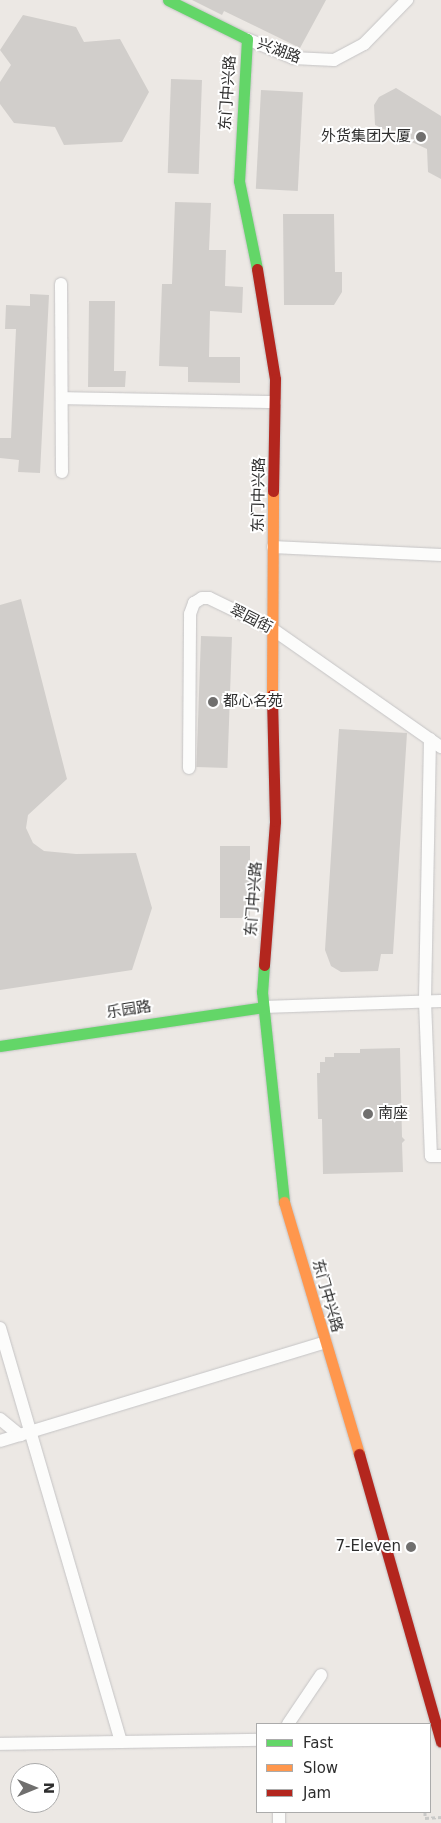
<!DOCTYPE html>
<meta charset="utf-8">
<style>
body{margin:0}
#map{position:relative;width:441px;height:1823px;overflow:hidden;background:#ece8e4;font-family:"DejaVu Sans","Noto Sans SC",sans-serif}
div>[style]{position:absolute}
.building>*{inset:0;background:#d1cecb;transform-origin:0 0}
.path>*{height:3px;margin-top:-1.5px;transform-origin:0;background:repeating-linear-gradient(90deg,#c9c9c8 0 4px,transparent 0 6.5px)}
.roads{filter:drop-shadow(0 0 1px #c5c4c5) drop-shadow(0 0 1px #c5c4c5)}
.street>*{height:12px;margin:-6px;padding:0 6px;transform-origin:6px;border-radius:6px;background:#fcfcfb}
.fast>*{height:11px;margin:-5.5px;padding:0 5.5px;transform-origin:5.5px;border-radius:5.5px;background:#63d668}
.slow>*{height:11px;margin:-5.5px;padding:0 5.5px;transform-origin:5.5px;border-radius:5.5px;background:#ff974d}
.jam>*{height:11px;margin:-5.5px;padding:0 5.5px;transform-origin:5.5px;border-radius:5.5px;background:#b3261e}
.dots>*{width:14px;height:14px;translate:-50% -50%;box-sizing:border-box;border:2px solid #fff;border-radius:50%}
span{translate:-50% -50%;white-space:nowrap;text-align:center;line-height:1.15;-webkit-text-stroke:4px #fff;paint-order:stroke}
.street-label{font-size:15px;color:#2e2e2e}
.poi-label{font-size:15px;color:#2e2e2e}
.right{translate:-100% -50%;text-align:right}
.left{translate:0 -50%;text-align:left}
.legend{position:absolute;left:256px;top:1723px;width:175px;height:90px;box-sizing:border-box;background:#fff;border:1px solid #ababab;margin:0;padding:6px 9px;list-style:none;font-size:15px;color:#2e2e2e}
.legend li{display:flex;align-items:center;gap:10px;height:25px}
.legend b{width:25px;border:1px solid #ababab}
.north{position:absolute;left:10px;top:1763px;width:50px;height:50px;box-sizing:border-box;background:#fff;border:1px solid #ababab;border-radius:50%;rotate:90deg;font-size:14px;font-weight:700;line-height:20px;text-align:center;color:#2e2e2e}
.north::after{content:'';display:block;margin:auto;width:18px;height:22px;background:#706f6e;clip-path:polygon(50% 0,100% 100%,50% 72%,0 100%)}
</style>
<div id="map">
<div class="building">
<i style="clip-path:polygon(192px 0,326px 0,300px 48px,224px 11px,222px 15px)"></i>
<i style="clip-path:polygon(23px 15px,76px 27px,84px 42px,120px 39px,149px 92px,122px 142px,64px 145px,55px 127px,14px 123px,0 104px,0 82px,11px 65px,0 50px)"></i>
<i style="left:171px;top:79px;width:31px;height:94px;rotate:2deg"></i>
<i style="clip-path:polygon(396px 88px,441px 116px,441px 179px,428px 172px,427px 149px,375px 125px,374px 105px,379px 97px)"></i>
<i style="left:261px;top:90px;width:42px;height:99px;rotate:3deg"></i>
<i style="clip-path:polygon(175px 202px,211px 203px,209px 250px,226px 250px,225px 286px,243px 287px,242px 313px,210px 311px,209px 357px,240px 357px,240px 383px,188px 382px,188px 367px,159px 366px,162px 284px,172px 284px)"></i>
<i style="clip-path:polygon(283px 214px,334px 214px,335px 272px,342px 272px,342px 292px,334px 305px,284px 305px)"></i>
<i style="clip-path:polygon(30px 294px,49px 295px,40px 473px,18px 472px,19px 460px,0 458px,0 438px,11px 438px,16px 329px,5px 329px,6px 305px,30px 306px)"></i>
<i style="clip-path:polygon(89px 301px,115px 301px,114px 371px,126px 371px,125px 387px,88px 387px)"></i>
<i style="clip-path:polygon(21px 599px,67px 779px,28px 815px,26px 828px,33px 843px,44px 851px,76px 854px,136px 853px,152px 908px,132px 970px,0 990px,0 605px)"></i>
<i style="left:201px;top:636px;width:31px;height:131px;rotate:2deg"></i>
<i style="clip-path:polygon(339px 729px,407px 733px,393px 954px,381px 954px,378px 971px,341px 972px,331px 966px,325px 950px)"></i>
<i style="left:220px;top:846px;width:30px;height:72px"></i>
<i style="clip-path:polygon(400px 1048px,402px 1137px,405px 1140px,402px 1143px,403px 1172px,323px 1174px,322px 1119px,318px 1119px,317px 1073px,320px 1073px,320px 1062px,325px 1062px,325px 1057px,334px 1057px,334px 1053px,360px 1053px,360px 1049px)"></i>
</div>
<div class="path">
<i style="left:425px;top:1812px;width:6px;rotate:90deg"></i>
<i style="left:425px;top:1818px;width:16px;rotate:-4deg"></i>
</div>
<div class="roads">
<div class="street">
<i style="left:247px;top:39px;width:50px;rotate:22.4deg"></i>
<i style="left:293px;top:58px;width:41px;rotate:2.8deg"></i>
<i style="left:334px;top:60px;width:34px;rotate:-28deg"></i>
<i style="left:364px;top:44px;width:62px;rotate:-45.7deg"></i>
<i style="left:61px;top:284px;width:188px;rotate:89.7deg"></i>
<i style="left:62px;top:398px;width:213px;rotate:1.1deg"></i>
<i style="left:273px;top:547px;width:168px;rotate:2.7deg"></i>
<i style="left:430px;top:739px;width:262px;rotate:91.1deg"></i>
<i style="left:425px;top:1001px;width:155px;rotate:87.8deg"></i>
<i style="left:431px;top:1156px;width:10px"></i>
<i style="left:189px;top:768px;width:154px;rotate:-89.6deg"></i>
<i style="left:190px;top:614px;width:12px;rotate:-70deg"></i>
<i style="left:194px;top:603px;width:9px;rotate:-32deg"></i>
<i style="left:202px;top:598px;width:7px"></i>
<i style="left:209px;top:598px;width:69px;rotate:25.8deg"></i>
<i style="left:271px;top:628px;width:208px;rotate:35deg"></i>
<i style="left:263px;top:1007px;width:178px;rotate:-1.9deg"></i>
<i style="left:0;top:1328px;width:431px;rotate:73.7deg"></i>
<i style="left:0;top:1419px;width:26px;rotate:39deg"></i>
<i style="left:0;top:1441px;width:340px;rotate:-16.9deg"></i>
<i style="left:288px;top:1724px;width:59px;rotate:-56deg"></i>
<i style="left:0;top:1744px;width:257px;rotate:-0.9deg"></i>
<i style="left:279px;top:1812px;width:11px;rotate:90deg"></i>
</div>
<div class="fast">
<i style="left:168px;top:0;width:88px;rotate:26.3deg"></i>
<i style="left:247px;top:39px;width:142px;rotate:93.2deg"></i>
<i style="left:239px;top:181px;width:90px;rotate:78.4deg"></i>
<i style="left:264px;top:965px;width:27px;rotate:94deg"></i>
<i style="left:262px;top:992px;width:211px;rotate:84deg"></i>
<i style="left:0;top:1046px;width:266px;rotate:-8.4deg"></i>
</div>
<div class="slow">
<i style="left:272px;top:695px;width:204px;rotate:-89.7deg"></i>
<i style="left:284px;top:1202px;width:263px;rotate:73.4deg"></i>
</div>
<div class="jam">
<i style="left:257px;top:269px;width:111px;rotate:80.7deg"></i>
<i style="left:275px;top:379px;width:112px;rotate:91deg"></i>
<i style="left:264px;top:965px;width:144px;rotate:-85.6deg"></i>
<i style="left:275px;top:821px;width:126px;rotate:-91.4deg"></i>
<i style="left:359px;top:1454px;width:299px;rotate:74.1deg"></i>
</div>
</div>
<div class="dots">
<i style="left:421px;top:137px;background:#706f6e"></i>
<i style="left:213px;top:702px;background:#706f6e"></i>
<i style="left:368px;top:1114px;background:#706f6e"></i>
<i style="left:411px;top:1547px;background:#706f6e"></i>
</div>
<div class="street-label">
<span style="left:279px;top:51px;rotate:20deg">兴湖路</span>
<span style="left:228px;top:93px;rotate:-86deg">东门中兴路</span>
<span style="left:259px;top:495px;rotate:-89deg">东门中兴路</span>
<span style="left:251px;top:619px;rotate:27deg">翠园街</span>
<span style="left:254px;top:899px;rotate:-86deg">东门中兴路</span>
<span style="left:129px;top:1010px;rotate:-9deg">乐园路</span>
<span style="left:327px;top:1296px;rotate:74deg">东门中兴路</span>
</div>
<div class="poi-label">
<span class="right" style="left:411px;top:137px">外货集团大厦</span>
<span class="left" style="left:223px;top:702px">都心名苑</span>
<span class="left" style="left:378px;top:1114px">南座</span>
<span class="right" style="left:401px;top:1547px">7-Eleven</span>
</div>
<ul class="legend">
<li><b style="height:6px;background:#63d668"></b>Fast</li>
<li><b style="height:6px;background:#ff974d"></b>Slow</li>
<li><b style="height:6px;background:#b3261e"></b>Jam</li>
</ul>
<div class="north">N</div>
</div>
